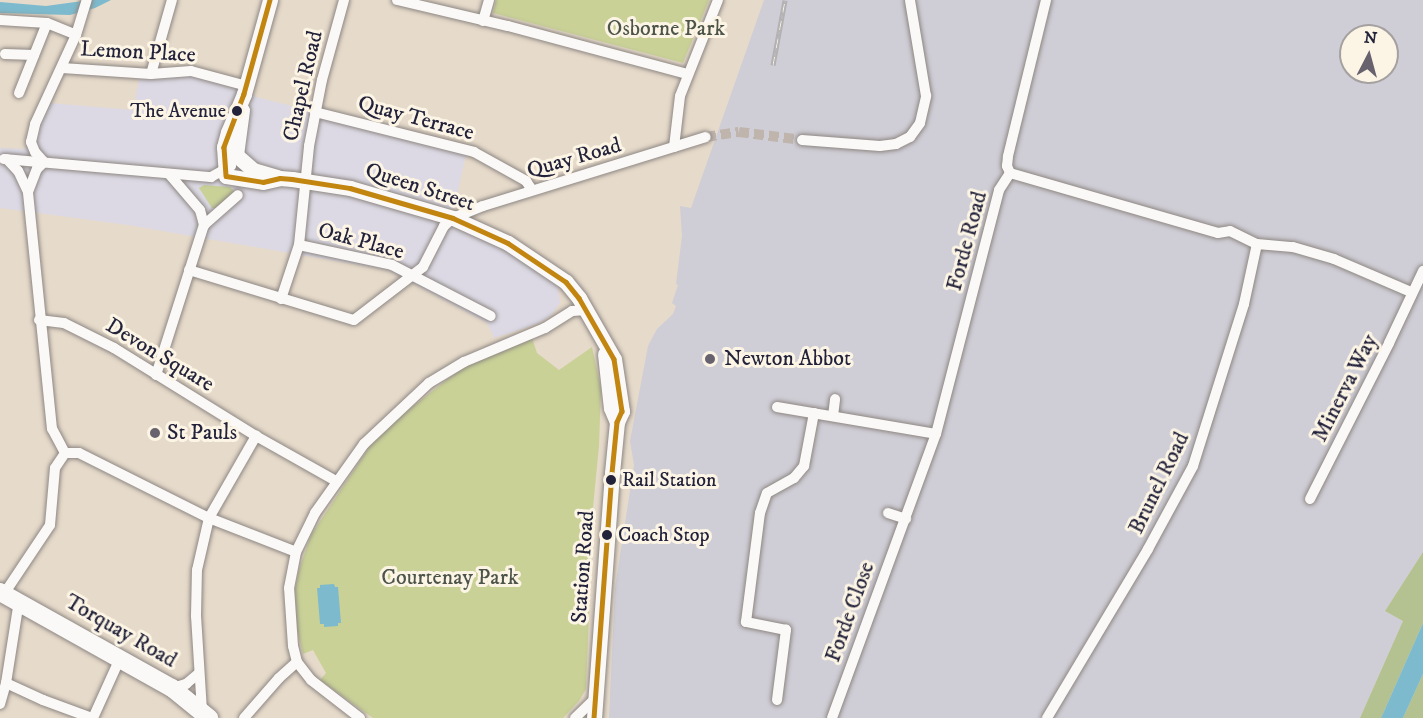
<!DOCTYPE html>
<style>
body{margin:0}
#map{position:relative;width:1423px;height:718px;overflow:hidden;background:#e6daca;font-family:"IM FELL DW Pica",serif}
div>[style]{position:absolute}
.built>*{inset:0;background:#dcd9e4}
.industrial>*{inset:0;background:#cfcdd5}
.green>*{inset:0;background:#c9d197}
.forest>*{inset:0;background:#b4c190}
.water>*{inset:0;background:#7dbacd}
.minor-tunnel>*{height:10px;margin-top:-5px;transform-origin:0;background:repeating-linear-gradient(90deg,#bfb5ad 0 10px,transparent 0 15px)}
.roads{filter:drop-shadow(0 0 2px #8d8783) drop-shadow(0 0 2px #8d8783)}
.minor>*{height:10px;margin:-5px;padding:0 5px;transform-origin:5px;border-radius:5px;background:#fbf9f7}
.secondary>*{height:15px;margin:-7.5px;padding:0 7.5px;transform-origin:7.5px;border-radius:7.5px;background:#fbf9f7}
.primary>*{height:18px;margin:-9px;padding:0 9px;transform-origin:9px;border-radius:9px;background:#fbf9f7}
.rail>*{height:5px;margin-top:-2.5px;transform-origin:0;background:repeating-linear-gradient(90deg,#fcf5e5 0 9px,#b3b1b2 0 18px);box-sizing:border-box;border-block:2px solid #b3b1b2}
.bus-1>*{height:4.5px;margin:-2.25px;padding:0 2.25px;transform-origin:2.25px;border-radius:2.25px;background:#c2850f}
.dots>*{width:16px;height:16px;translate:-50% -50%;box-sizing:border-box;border:3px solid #fcf5e5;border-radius:50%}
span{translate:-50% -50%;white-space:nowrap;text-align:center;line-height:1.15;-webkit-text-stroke:6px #fcf5e5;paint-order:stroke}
.bus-label{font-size:20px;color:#22223b}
.right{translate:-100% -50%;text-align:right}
.left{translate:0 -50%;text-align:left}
.park-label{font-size:22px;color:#4d544a}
.street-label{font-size:22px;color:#22223b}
.poi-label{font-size:22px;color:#22223b}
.north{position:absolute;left:1339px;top:24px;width:60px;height:60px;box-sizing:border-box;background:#fcf5e5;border:2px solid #a5a1a1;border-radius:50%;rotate:6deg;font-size:16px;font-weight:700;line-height:24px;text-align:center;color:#22223b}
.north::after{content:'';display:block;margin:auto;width:21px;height:27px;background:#67626d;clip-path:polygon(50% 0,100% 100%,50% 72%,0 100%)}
</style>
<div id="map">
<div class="built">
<i style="clip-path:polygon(141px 70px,235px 79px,256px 97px,467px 150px,458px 191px,464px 206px,451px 209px,437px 220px,501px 248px,542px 273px,558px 286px,560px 303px,551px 316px,537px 324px,494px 338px,487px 323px,388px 270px,128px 225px,0 208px,0 148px,25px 149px,49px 103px,133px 110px)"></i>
</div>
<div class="industrial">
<i style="clip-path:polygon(evenodd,764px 0,1423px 0,1423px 552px,1385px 611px,1403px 621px,1360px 718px,609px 718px,615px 588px,634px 465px,630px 441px,648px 346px,657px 329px,673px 314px,676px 306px,672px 303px,678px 285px,676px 284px,682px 236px,680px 206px,691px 208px,764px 0,1351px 36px,1387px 36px,1387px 72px,1351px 72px,1351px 36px)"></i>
</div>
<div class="green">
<i style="clip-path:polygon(496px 0,709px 0,683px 63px,493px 13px)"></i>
<i style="clip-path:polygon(204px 185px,230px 187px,234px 191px,216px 208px,212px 208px,199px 188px)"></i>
<i style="clip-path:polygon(532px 338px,537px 353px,559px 370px,592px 347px,601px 389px,599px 446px,590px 538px,592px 540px,586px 689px,579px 701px,563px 718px,373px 718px,320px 680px,326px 673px,313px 650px,303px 654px,297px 630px,295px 590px,299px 570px,311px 535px,370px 446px,403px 414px,462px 368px)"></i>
</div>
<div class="forest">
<i style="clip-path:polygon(1423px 552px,1423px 623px,1381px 718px,1360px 718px,1403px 621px,1385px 611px)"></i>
<i style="clip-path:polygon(1423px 674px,1423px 718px,1403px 718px)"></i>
</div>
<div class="water">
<i style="clip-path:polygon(90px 0,111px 0,95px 8px,70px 15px,0 13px,0 2px,46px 6px)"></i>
<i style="clip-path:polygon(334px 584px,335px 587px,338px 587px,341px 623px,338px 623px,338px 626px,324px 627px,324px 624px,320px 624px,317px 588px,320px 588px,320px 585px)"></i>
<i style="clip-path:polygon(1423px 623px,1423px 674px,1403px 718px,1381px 718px)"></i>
</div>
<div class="minor-tunnel">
<i style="left:706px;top:137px;width:33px;rotate:-9deg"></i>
<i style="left:739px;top:132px;width:64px;rotate:7.2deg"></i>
</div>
<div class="roads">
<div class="minor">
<i style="left:397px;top:0;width:114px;rotate:13.2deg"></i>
<i style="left:508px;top:26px;width:185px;rotate:15deg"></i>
<i style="left:0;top:20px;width:47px;rotate:3.7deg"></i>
<i style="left:483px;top:21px;width:22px;rotate:-74deg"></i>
<i style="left:5px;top:54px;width:29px;rotate:2deg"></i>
<i style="left:62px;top:68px;width:89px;rotate:3.9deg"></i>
<i style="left:151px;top:74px;width:40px;rotate:-4.3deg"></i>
<i style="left:191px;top:71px;width:58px;rotate:15deg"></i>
<i style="left:151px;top:74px;width:77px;rotate:-74.2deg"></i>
<i style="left:19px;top:93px;width:75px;rotate:-68.2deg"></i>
<i style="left:47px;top:23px;width:31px;rotate:22deg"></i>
<i style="left:315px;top:112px;width:164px;rotate:14.1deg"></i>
<i style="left:474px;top:152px;width:60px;rotate:29.1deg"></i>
<i style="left:526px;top:181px;width:11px;rotate:56deg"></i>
<i style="left:802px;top:140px;width:78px;rotate:4.4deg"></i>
<i style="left:880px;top:146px;width:16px;rotate:-7deg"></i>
<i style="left:896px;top:144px;width:16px;rotate:-27deg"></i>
<i style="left:910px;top:137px;width:17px;rotate:-54deg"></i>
<i style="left:920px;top:123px;width:28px;rotate:-77deg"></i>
<i style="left:926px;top:96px;width:97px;rotate:-99.5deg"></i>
<i style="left:674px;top:147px;width:51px;rotate:-83.3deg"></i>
<i style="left:680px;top:96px;width:103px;rotate:-68.4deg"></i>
<i style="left:4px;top:159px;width:208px;rotate:5deg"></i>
<i style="left:211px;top:177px;width:23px;rotate:-29deg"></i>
<i style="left:1010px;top:173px;width:216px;rotate:16.1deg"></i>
<i style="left:1218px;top:233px;width:12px;rotate:-9deg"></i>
<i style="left:1230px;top:231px;width:30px;rotate:26deg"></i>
<i style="left:1257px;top:244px;width:36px;rotate:5deg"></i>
<i style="left:1293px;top:247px;width:43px;rotate:16.3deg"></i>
<i style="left:1334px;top:259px;width:84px;rotate:23.2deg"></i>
<i style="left:1010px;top:173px;width:8px;rotate:-113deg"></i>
<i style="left:1007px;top:166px;width:10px;rotate:-84deg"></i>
<i style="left:1008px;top:156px;width:161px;rotate:-76.3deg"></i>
<i style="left:170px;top:175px;width:46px;rotate:49.4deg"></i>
<i style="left:200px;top:210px;width:16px;rotate:75deg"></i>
<i style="left:28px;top:192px;width:25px;rotate:-69deg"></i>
<i style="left:37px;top:169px;width:10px;rotate:-45deg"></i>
<i style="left:44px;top:162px;width:13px;rotate:-132deg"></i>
<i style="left:35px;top:152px;width:11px;rotate:-112deg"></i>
<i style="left:31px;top:142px;width:18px;rotate:-77deg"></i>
<i style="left:35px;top:124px;width:98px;rotate:-65.3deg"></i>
<i style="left:76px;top:35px;width:37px;rotate:-73deg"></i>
<i style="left:299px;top:245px;width:95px;rotate:12.1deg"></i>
<i style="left:392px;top:265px;width:111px;rotate:27.3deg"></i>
<i style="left:189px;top:270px;width:172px;rotate:16.9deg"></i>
<i style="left:354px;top:320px;width:87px;rotate:-37.5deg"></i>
<i style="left:423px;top:267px;width:46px;rotate:-62.9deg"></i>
<i style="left:444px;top:226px;width:12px;rotate:-42deg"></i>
<i style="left:453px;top:218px;width:32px;rotate:-22deg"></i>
<i style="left:483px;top:206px;width:233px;rotate:-17.2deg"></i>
<i style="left:281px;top:299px;width:57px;rotate:-71.6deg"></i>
<i style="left:299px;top:245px;width:100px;rotate:-84.2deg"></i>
<i style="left:309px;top:146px;width:67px;rotate:-78.9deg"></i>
<i style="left:322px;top:80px;width:83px;rotate:-74.6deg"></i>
<i style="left:39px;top:320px;width:25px;rotate:7deg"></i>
<i style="left:64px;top:323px;width:56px;rotate:26.6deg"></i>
<i style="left:114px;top:348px;width:167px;rotate:31.8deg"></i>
<i style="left:256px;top:436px;width:92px;rotate:29.4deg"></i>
<i style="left:156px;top:375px;width:157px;rotate:-72.3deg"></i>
<i style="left:204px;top:225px;width:45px;rotate:-41.4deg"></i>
<i style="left:777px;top:407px;width:161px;rotate:9.6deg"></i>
<i style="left:833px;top:416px;width:17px;rotate:-83deg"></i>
<i style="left:65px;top:453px;width:14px"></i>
<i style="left:79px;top:453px;width:145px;rotate:26.6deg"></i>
<i style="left:209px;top:518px;width:93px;rotate:21.3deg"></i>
<i style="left:1310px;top:499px;width:175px;rotate:-63.1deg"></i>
<i style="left:1389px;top:343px;width:80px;rotate:-64.7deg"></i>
<i style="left:888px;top:513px;width:19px;rotate:18deg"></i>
<i style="left:4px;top:594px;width:83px;rotate:-56.3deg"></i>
<i style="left:50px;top:525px;width:57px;rotate:-85deg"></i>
<i style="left:55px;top:468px;width:18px;rotate:-56deg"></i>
<i style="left:65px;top:453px;width:27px;rotate:-118deg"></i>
<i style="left:52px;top:429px;width:238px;rotate:-95.8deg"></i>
<i style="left:28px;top:192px;width:23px;rotate:-115deg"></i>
<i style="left:18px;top:171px;width:16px;rotate:-133deg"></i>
<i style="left:6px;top:683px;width:41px;rotate:24.7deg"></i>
<i style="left:43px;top:700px;width:52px;rotate:20.2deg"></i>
<i style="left:172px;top:688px;width:15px;rotate:-16deg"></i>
<i style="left:186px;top:684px;width:16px;rotate:-40deg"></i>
<i style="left:777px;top:700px;width:71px;rotate:-82.7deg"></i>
<i style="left:786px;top:630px;width:41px;rotate:-168.7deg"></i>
<i style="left:746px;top:622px;width:110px;rotate:-82.7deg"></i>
<i style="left:760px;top:513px;width:21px;rotate:-71deg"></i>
<i style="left:767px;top:493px;width:31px;rotate:-29deg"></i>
<i style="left:794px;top:478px;width:16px;rotate:-50deg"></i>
<i style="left:804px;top:466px;width:54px;rotate:-79.3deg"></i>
<i style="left:0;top:704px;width:22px;rotate:-74deg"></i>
<i style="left:6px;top:683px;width:83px;rotate:-81deg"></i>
<i style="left:202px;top:711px;width:95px;rotate:-93.6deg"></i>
<i style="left:196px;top:616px;width:46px;rotate:-88.8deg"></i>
<i style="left:197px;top:570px;width:53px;rotate:-77deg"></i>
<i style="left:209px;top:518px;width:95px;rotate:-60.2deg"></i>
<i style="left:93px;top:718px;width:56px;rotate:-65.7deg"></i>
<i style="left:244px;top:718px;width:53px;rotate:-48.8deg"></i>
<i style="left:279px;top:678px;width:24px;rotate:-42deg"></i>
<i style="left:360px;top:718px;width:62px;rotate:-142.2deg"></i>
<i style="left:311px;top:680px;width:23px;rotate:-128deg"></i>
<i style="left:297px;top:662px;width:16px;rotate:-104deg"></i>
<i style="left:293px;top:646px;width:58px;rotate:-93.9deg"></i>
<i style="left:289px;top:588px;width:37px;rotate:-79deg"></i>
<i style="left:296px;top:552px;width:43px;rotate:-64deg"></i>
<i style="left:315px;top:513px;width:85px;rotate:-54.6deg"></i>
<i style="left:364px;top:444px;width:89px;rotate:-43.2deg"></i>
<i style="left:429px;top:383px;width:41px;rotate:-31deg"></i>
<i style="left:464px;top:362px;width:88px;rotate:-22.8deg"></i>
<i style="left:545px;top:328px;width:32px;rotate:-32deg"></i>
<i style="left:572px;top:311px;width:15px;rotate:-4deg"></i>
<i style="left:575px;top:718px;width:28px;rotate:-44deg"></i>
<i style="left:832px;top:718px;width:302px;rotate:-69.9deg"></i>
<i style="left:936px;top:434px;width:252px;rotate:-75.5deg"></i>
<i style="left:999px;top:190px;width:20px;rotate:-57deg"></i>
<i style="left:1047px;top:718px;width:197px;rotate:-59.1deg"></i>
<i style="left:1148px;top:549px;width:94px;rotate:-61.5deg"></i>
<i style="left:1193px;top:466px;width:170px;rotate:-72.5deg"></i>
<i style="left:1244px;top:304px;width:61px;rotate:-77.8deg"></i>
</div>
<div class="secondary">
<i style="left:270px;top:0;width:98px;rotate:105.5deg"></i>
<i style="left:244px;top:94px;width:41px;rotate:112.8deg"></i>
<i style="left:228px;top:132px;width:16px;rotate:105deg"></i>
<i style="left:224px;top:147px;width:29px;rotate:86deg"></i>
<i style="left:226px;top:176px;width:37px;rotate:9deg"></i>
<i style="left:263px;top:182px;width:17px;rotate:-13deg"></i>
<i style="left:280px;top:178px;width:12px;rotate:5deg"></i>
<i style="left:292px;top:179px;width:59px;rotate:8.8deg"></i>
<i style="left:350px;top:188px;width:107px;rotate:16.2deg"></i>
<i style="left:453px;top:218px;width:60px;rotate:24.4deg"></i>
<i style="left:508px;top:243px;width:70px;rotate:33.9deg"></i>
<i style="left:566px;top:282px;width:21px;rotate:51deg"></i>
<i style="left:579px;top:298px;width:70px;rotate:60.2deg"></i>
<i style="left:614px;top:359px;width:53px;rotate:81.3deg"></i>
<i style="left:622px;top:411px;width:12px;rotate:114deg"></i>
<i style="left:617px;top:422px;width:51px;rotate:95.6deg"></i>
<i style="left:612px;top:473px;width:246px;rotate:94.2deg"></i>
<i style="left:242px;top:110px;width:45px;rotate:97.6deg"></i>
<i style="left:236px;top:155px;width:23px;rotate:41deg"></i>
<i style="left:253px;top:170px;width:25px;rotate:16deg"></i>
<i style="left:605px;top:354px;width:54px;rotate:83.7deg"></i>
<i style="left:611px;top:408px;width:15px;rotate:67deg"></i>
</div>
<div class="primary">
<i style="left:0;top:592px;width:197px;rotate:29.2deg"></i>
<i style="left:172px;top:688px;width:48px;rotate:39deg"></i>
</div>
</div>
<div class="rail">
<i style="left:773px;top:65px;width:66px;rotate:-79.5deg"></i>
</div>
<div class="bus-1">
<i style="left:270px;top:0;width:98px;rotate:105.5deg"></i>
<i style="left:244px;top:94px;width:57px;rotate:110.7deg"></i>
<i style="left:224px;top:147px;width:29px;rotate:86deg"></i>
<i style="left:226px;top:176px;width:37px;rotate:9deg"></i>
<i style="left:263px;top:182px;width:17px;rotate:-13deg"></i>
<i style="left:280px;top:178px;width:12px;rotate:5deg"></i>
<i style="left:292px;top:179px;width:59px;rotate:8.8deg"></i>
<i style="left:350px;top:188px;width:107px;rotate:16.2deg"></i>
<i style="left:453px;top:218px;width:60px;rotate:24.4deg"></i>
<i style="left:508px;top:243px;width:70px;rotate:33.9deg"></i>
<i style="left:566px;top:282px;width:21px;rotate:51deg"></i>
<i style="left:579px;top:298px;width:70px;rotate:60.2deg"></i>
<i style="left:614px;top:359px;width:53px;rotate:81.3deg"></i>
<i style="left:622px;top:411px;width:12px;rotate:114deg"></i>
<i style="left:617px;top:422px;width:51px;rotate:95.6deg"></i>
<i style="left:612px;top:473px;width:246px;rotate:94.2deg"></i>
</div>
<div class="dots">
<i style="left:237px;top:111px;background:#22223b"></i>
<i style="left:710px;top:359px;background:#67626d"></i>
<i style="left:155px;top:433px;background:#67626d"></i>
<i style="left:611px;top:480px;background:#22223b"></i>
<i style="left:607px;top:535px;background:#22223b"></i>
</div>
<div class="bus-label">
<span class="right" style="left:226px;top:111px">The Avenue</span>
<span class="left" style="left:622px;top:480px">Rail Station</span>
<span class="left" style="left:618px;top:535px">Coach Stop</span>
</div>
<div class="park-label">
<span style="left:666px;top:29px">Osborne Park</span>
<span style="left:450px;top:578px">Courtenay Park</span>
</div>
<div class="street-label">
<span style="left:138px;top:52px;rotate:3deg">Lemon Place</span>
<span style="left:303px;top:86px;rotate:-77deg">Chapel Road</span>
<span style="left:416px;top:118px;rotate:15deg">Quay Terrace</span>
<span style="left:574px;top:158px;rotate:-16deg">Quay Road</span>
<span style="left:420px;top:187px;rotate:18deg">Queen Street</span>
<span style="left:361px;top:241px;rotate:15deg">Oak Place</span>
<span style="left:967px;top:241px;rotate:-75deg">Forde Road</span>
<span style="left:160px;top:355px;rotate:31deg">Devon Square</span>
<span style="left:1345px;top:388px;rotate:-63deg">Minerva Way</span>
<span style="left:1159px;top:483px;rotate:-64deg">Brunel Road</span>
<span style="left:583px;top:567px;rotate:-86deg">Station Road</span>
<span style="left:850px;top:612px;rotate:-70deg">Forde Close</span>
<span style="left:121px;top:631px;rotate:30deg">Torquay Road</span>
</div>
<div class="poi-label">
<span class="left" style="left:724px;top:359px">Newton Abbot</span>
<span class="left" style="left:167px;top:433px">St Pauls</span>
</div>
<div class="north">N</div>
</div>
